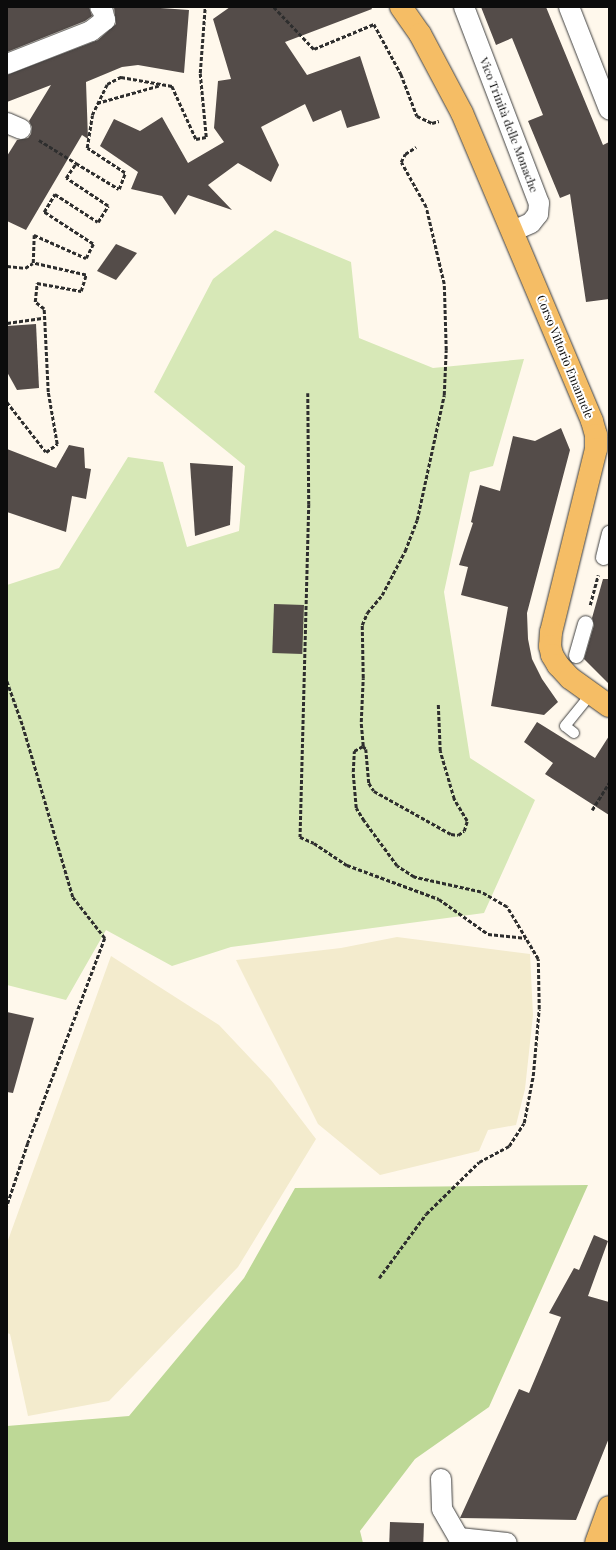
<!DOCTYPE html>
<meta charset="utf-8">
<style>
body{margin:0}
#map{position:relative;width:616px;height:1550px;overflow:hidden;background:#fff8ec;font-family:"Playfair Display",serif}
div>[style]{position:absolute}
.farmland>*{inset:0;background:#f3ebcd}
.green>*{inset:0;background:#d7e8b7}
.forest>*{inset:0;background:#bdd896}
.building>*{inset:0;background:#544c49;transform-origin:0 0}
.path>*{height:2.5px;margin-top:-1.25px;transform-origin:0;background:repeating-linear-gradient(90deg,#2e2e2e 0 4px,transparent 0 6px)}
.roads{filter:drop-shadow(0 0 1px #3f3f3f) drop-shadow(0 0 1px #3f3f3f)}
.service>*{height:10px;margin:-5px;padding:0 5px;transform-origin:5px;border-radius:5px;background:#fff}
.pedestrian>*{height:15px;margin:-7.5px;padding:0 7.5px;transform-origin:7.5px;border-radius:7.5px;background:#fff}
.minor>*{height:20px;margin:-10px;padding:0 10px;transform-origin:10px;border-radius:10px;background:#fff}
.primary>*{height:22px;margin:-11px;padding:0 11px;transform-origin:11px;border-radius:11px;background:#f5bd65}
span{translate:-50% -50%;white-space:nowrap;text-align:center;line-height:1.15;-webkit-text-stroke:4px #fff;paint-order:stroke}
.street-label{font-size:12px;color:#0c0c0c}
.frame{position:absolute;inset:0;border:8px solid #0c0c0c;pointer-events:none}
</style>
<div id="map">
<div class="farmland">
<i style="clip-path:polygon(397px 937px,530px 954px,533px 1015px,525px 1089px,516px 1125px,488px 1130px,479px 1151px,380px 1175px,318px 1124px,236px 960px,341px 948px)"></i>
<i style="clip-path:polygon(111px 956px,219px 1025px,271px 1080px,316px 1139px,238px 1267px,109px 1401px,28px 1416px,10px 1334px,7px 1333px,7px 1243px)"></i>
</div>
<div class="green">
<i style="clip-path:polygon(275px 230px,351px 262px,359px 338px,433px 368px,524px 359px,493px 466px,470px 472px,444px 592px,470px 758px,535px 800px,484px 913px,231px 947px,172px 966px,106px 930px,66px 1000px,7px 985px,7px 585px,59px 568px,128px 457px,163px 462px,187px 547px,239px 531px,245px 466px,154px 392px,213px 279px)"></i>
</div>
<div class="forest">
<i style="clip-path:polygon(588px 1185px,489px 1407px,415px 1459px,360px 1531px,363px 1543px,7px 1543px,7px 1426px,129px 1416px,244px 1278px,295px 1188px)"></i>
</div>
<div class="building">
<i style="clip-path:polygon(7px 7px,89px 7px,92px 16px,85px 21px,7px 52px)"></i>
<i style="clip-path:polygon(114px 7px,146px 7px,189px 10px,184px 73px,138px 65px,122px 67px,86px 82px,88px 139px,82px 135px,26px 230px,7px 221px,7px 156px,17px 140px,28px 138px,31px 134px,32px 127px,29px 121px,51px 85px,7px 102px,7px 75px,98px 40px,116px 24px)"></i>
<i style="clip-path:polygon(230px 7px,371px 7px,372px 9px,285px 42px,307px 75px,360px 56px,380px 118px,347px 128px,341px 110px,313px 122px,305px 104px,261px 127px,279px 165px,271px 182px,238px 163px,208px 185px,232px 210px,188px 195px,175px 215px,162px 196px,131px 189px,138px 172px,100px 146px,114px 119px,140px 131px,162px 117px,188px 163px,224px 142px,214px 128px,218px 81px,231px 79px,213px 19px)"></i>
<i style="clip-path:polygon(481px 7px,546px 7px,603px 145px,609px 142px,609px 299px,586px 302px,570px 194px,560px 198px,528px 121px,543px 115px,512px 38px,496px 45px)"></i>
<i style="clip-path:polygon(116px 244px,137px 253px,116px 280px,97px 271px)"></i>
<i style="clip-path:polygon(36px 324px,39px 388px,17px 390px,7px 372px,7px 326px)"></i>
<i style="clip-path:polygon(561px 428px,570px 450px,527px 613px,528px 639px,532px 659px,542px 679px,558px 702px,544px 715px,491px 706px,508px 607px,461px 595px,468px 567px,459px 565px,473px 523px,471px 522px,480px 485px,500px 491px,513px 436px,535px 441px)"></i>
<i style="clip-path:polygon(69px 445px,84px 448px,85px 468px,91px 469px,86px 499px,72px 496px,66px 532px,7px 512px,7px 449px,56px 468px)"></i>
<i style="clip-path:polygon(190px 463px,233px 466px,230px 525px,195px 536px)"></i>
<i style="clip-path:polygon(603px 579px,609px 579px,609px 684px,584px 659px,594px 625px,592px 618px)"></i>
<i style="left:274px;top:604px;width:30px;height:49px;rotate:2deg"></i>
<i style="clip-path:polygon(537px 722px,595px 758px,609px 736px,609px 815px,545px 774px,553px 763px,524px 742px)"></i>
<i style="clip-path:polygon(7px 1012px,34px 1018px,13px 1093px,7px 1092px)"></i>
<i style="clip-path:polygon(594px 1235px,608px 1241px,588px 1296px,609px 1302px,609px 1438px,576px 1520px,460px 1518px,519px 1389px,529px 1393px,561px 1317px,549px 1313px,574px 1268px,579px 1270px)"></i>
<i style="left:390px;top:1522px;width:34px;height:21px;rotate:2deg"></i>
</div>
<div class="path">
<i style="left:274px;top:7px;width:58px;rotate:46.4deg"></i>
<i style="left:314px;top:49px;width:65px;rotate:-22.6deg"></i>
<i style="left:374px;top:24px;width:57px;rotate:61.6deg"></i>
<i style="left:401px;top:74px;width:45px;rotate:69.1deg"></i>
<i style="left:417px;top:116px;width:17px;rotate:25deg"></i>
<i style="left:432px;top:123px;width:7px;rotate:-16deg"></i>
<i style="left:97px;top:103px;width:66px;rotate:-15.7deg"></i>
<i style="left:39px;top:140px;width:44px;rotate:31.9deg"></i>
<i style="left:7px;top:266px;width:18px;rotate:6deg"></i>
<i style="left:25px;top:268px;width:9px;rotate:-32deg"></i>
<i style="left:7px;top:323px;width:37px;rotate:-8deg"></i>
<i style="left:308px;top:393px;width:111px;rotate:89.5deg"></i>
<i style="left:309px;top:504px;width:333px;rotate:91.5deg"></i>
<i style="left:300px;top:837px;width:15px;rotate:23deg"></i>
<i style="left:314px;top:843px;width:40px;rotate:34deg"></i>
<i style="left:347px;top:865px;width:98px;rotate:20.3deg"></i>
<i style="left:439px;top:899px;width:60px;rotate:35.5deg"></i>
<i style="left:488px;top:934px;width:38px;rotate:6deg"></i>
<i style="left:7px;top:402px;width:63px;rotate:52deg"></i>
<i style="left:46px;top:452px;width:14px;rotate:-36deg"></i>
<i style="left:57px;top:444px;width:53px;rotate:-99.8deg"></i>
<i style="left:48px;top:392px;width:83px;rotate:-92.8deg"></i>
<i style="left:44px;top:309px;width:11px;rotate:-142deg"></i>
<i style="left:35px;top:302px;width:19px;rotate:-84deg"></i>
<i style="left:37px;top:283px;width:45px;rotate:10.3deg"></i>
<i style="left:81px;top:291px;width:17px;rotate:-73deg"></i>
<i style="left:86px;top:275px;width:54px;rotate:-167.2deg"></i>
<i style="left:33px;top:263px;width:28px;rotate:-88deg"></i>
<i style="left:34px;top:235px;width:57px;rotate:23.9deg"></i>
<i style="left:86px;top:258px;width:16px;rotate:-63deg"></i>
<i style="left:93px;top:244px;width:59px;rotate:-146.9deg"></i>
<i style="left:44px;top:212px;width:21px;rotate:-59deg"></i>
<i style="left:55px;top:194px;width:51px;rotate:33.1deg"></i>
<i style="left:98px;top:222px;width:19px;rotate:-58deg"></i>
<i style="left:108px;top:206px;width:50px;rotate:-146.3deg"></i>
<i style="left:66px;top:178px;width:18px;rotate:-56deg"></i>
<i style="left:76px;top:163px;width:50px;rotate:31.2deg"></i>
<i style="left:119px;top:189px;width:17px;rotate:-69deg"></i>
<i style="left:125px;top:173px;width:45px;rotate:-146.7deg"></i>
<i style="left:87px;top:148px;width:33px;rotate:-81deg"></i>
<i style="left:92px;top:115px;width:34px;rotate:-64deg"></i>
<i style="left:107px;top:84px;width:16px;rotate:-27deg"></i>
<i style="left:121px;top:77px;width:52px;rotate:10deg"></i>
<i style="left:172px;top:86px;width:58px;rotate:65.6deg"></i>
<i style="left:196px;top:139px;width:10px;rotate:-11deg"></i>
<i style="left:206px;top:137px;width:64px;rotate:-95.4deg"></i>
<i style="left:200px;top:73px;width:66px;rotate:-85.7deg"></i>
<i style="left:590px;top:605px;width:31px;rotate:-75deg"></i>
<i style="left:7px;top:681px;width:48px;rotate:70.4deg"></i>
<i style="left:23px;top:726px;width:178px;rotate:73.7deg"></i>
<i style="left:73px;top:897px;width:52px;rotate:52deg"></i>
<i style="left:105px;top:938px;width:219px;rotate:110.6deg"></i>
<i style="left:28px;top:1143px;width:66px;rotate:108.4deg"></i>
<i style="left:363px;top:746px;width:24px;rotate:-95deg"></i>
<i style="left:361px;top:722px;width:44px;rotate:-87.4deg"></i>
<i style="left:363px;top:678px;width:53px;rotate:-91.1deg"></i>
<i style="left:362px;top:625px;width:13px;rotate:-67deg"></i>
<i style="left:367px;top:613px;width:23px;rotate:-50deg"></i>
<i style="left:382px;top:595px;width:50px;rotate:-62.4deg"></i>
<i style="left:405px;top:551px;width:33px;rotate:-69deg"></i>
<i style="left:417px;top:520px;width:128px;rotate:-77.8deg"></i>
<i style="left:444px;top:395px;width:45px;rotate:-87.5deg"></i>
<i style="left:446px;top:350px;width:66px;rotate:-91.7deg"></i>
<i style="left:444px;top:284px;width:79px;rotate:-103.2deg"></i>
<i style="left:426px;top:207px;width:51px;rotate:-119.1deg"></i>
<i style="left:401px;top:162px;width:9px;rotate:-63deg"></i>
<i style="left:405px;top:154px;width:13px;rotate:-32deg"></i>
<i style="left:592px;top:810px;width:32px;rotate:-58deg"></i>
<i style="left:379px;top:1278px;width:79px;rotate:-53.7deg"></i>
<i style="left:426px;top:1214px;width:74px;rotate:-44.5deg"></i>
<i style="left:479px;top:1162px;width:34px;rotate:-28deg"></i>
<i style="left:509px;top:1146px;width:27px;rotate:-57deg"></i>
<i style="left:524px;top:1123px;width:48px;rotate:-79.2deg"></i>
<i style="left:533px;top:1076px;width:67px;rotate:-84.9deg"></i>
<i style="left:539px;top:1009px;width:50px;rotate:-91.1deg"></i>
<i style="left:538px;top:959px;width:61px;rotate:-120.8deg"></i>
<i style="left:507px;top:907px;width:30px;rotate:-150deg"></i>
<i style="left:481px;top:892px;width:69px;rotate:-167.4deg"></i>
<i style="left:414px;top:877px;width:20px;rotate:-147deg"></i>
<i style="left:397px;top:866px;width:56px;rotate:-126.3deg"></i>
<i style="left:364px;top:821px;width:15px;rotate:-122deg"></i>
<i style="left:356px;top:808px;width:36px;rotate:-95deg"></i>
<i style="left:353px;top:772px;width:21px;rotate:-87deg"></i>
<i style="left:354px;top:751px;width:10px;rotate:-29deg"></i>
<i style="left:363px;top:746px;width:4px;rotate:45deg"></i>
<i style="left:366px;top:749px;width:34px;rotate:85deg"></i>
<i style="left:369px;top:783px;width:9px;rotate:58deg"></i>
<i style="left:374px;top:791px;width:88px;rotate:29.2deg"></i>
<i style="left:451px;top:834px;width:7px;rotate:8deg"></i>
<i style="left:458px;top:835px;width:7px;rotate:-34deg"></i>
<i style="left:464px;top:831px;width:10px;rotate:-73deg"></i>
<i style="left:467px;top:821px;width:26px;rotate:-121deg"></i>
<i style="left:454px;top:799px;width:50px;rotate:-106.3deg"></i>
<i style="left:440px;top:751px;width:48px;rotate:-92.4deg"></i>
</div>
<div class="roads">
<div class="service">
<i style="left:574px;top:733px;width:11px;rotate:-142deg"></i>
<i style="left:565px;top:726px;width:41px;rotate:-50.9deg"></i>
</div>
<div class="pedestrian">
<i style="left:603px;top:557px;width:25px;rotate:-76deg"></i>
<i style="left:576px;top:655px;width:33px;rotate:-74deg"></i>
</div>
<div class="minor">
<i style="left:464px;top:7px;width:210px;rotate:69.1deg"></i>
<i style="left:539px;top:203px;width:11px;rotate:95deg"></i>
<i style="left:538px;top:214px;width:11px;rotate:128deg"></i>
<i style="left:531px;top:223px;width:20px;rotate:156deg"></i>
<i style="left:569px;top:7px;width:110px;rotate:68.6deg"></i>
<i style="left:7px;top:64px;width:90px;rotate:-21.4deg"></i>
<i style="left:91px;top:31px;width:18px;rotate:-38deg"></i>
<i style="left:105px;top:20px;width:12px;rotate:-104deg"></i>
<i style="left:102px;top:8px;width:2px;rotate:-153deg"></i>
<i style="left:7px;top:123px;width:15px;rotate:23deg"></i>
<i style="left:441px;top:1479px;width:30px;rotate:88deg"></i>
<i style="left:442px;top:1509px;width:34px;rotate:60deg"></i>
<i style="left:459px;top:1538px;width:48px;rotate:5.9deg"></i>
</div>
<div class="primary">
<i style="left:401px;top:7px;width:33px;rotate:55deg"></i>
<i style="left:420px;top:34px;width:89px;rotate:62deg"></i>
<i style="left:462px;top:113px;width:334px;rotate:67.1deg"></i>
<i style="left:592px;top:421px;width:15px;rotate:74deg"></i>
<i style="left:596px;top:435px;width:14px;rotate:90deg"></i>
<i style="left:596px;top:449px;width:188px;rotate:103.8deg"></i>
<i style="left:551px;top:632px;width:14px;rotate:94deg"></i>
<i style="left:550px;top:646px;width:9px;rotate:77deg"></i>
<i style="left:552px;top:655px;width:12px;rotate:59deg"></i>
<i style="left:558px;top:665px;width:18px;rotate:47deg"></i>
<i style="left:570px;top:678px;width:48px;rotate:35.7deg"></i>
<i style="left:596px;top:1543px;width:38px;rotate:-70deg"></i>
</div>
</div>
<div class="street-label">
<span style="left:509px;top:125px;rotate:69deg">Vico Trinità delle Monache</span>
<span style="left:565px;top:357px;rotate:68deg">Corso Vittorio Emanuele</span>
</div>
<div class="frame"></div>
</div>
